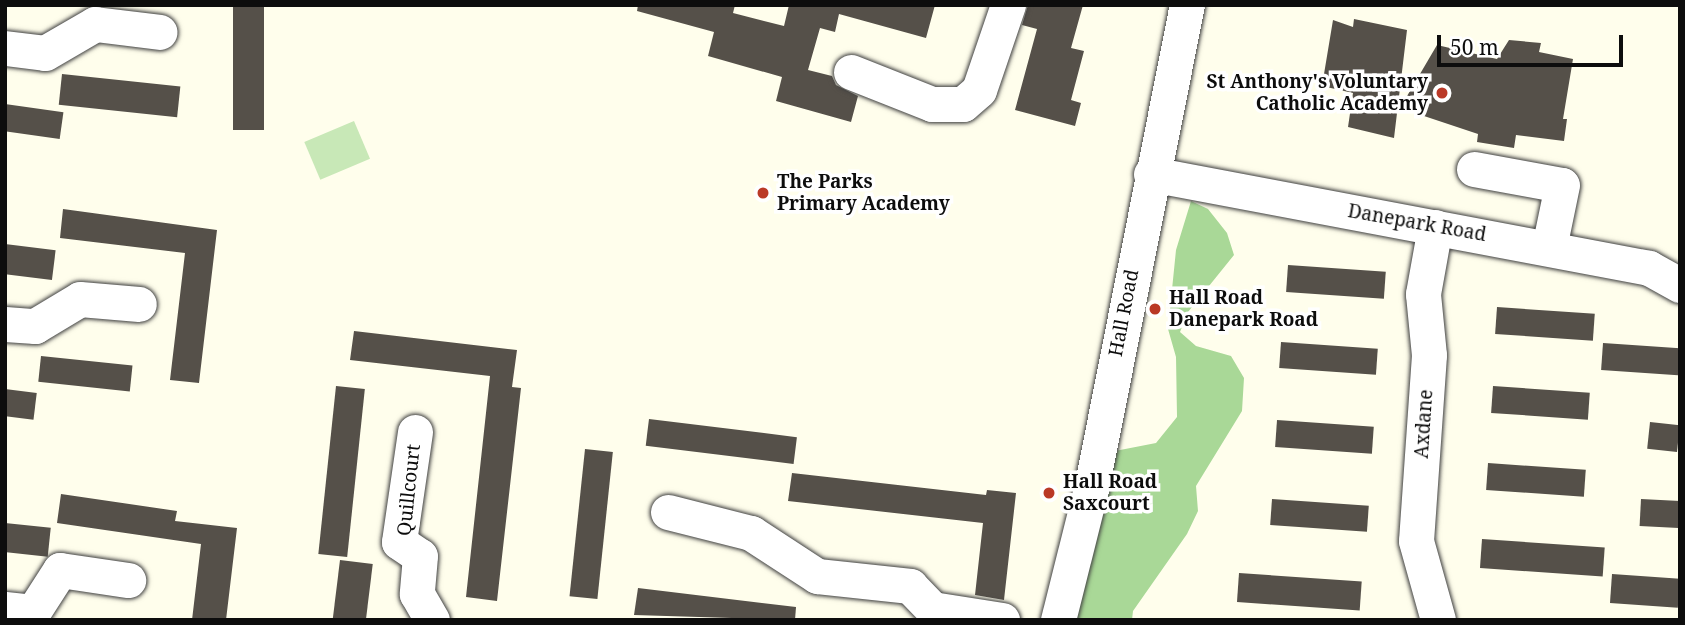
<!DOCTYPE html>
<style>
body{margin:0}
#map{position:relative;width:1685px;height:625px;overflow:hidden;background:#fffeec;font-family:"Noto Serif",serif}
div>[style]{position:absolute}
.green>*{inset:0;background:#c8e8b7;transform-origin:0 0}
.forest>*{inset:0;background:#a9d897}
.building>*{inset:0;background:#555049;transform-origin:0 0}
.roads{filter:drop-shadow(0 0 2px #404040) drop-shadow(0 0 2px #404040)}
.minor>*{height:35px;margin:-17.5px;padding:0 17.5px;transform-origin:17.5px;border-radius:17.5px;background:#fff}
.dots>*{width:19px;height:19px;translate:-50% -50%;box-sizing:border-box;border:4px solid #fff;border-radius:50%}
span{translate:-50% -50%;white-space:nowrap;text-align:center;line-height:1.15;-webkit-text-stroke:7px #fff;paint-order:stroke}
.poi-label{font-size:19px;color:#0d0d0d;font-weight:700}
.right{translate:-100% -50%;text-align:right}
.left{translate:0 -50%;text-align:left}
.street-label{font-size:19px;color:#0d0d0d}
.frame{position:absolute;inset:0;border:7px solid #0d0d0d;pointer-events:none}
.scale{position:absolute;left:1437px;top:35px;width:186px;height:32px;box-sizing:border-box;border:4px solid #0d0d0d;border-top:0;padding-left:9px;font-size:21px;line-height:24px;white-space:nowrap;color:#0d0d0d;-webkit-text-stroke:5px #fff;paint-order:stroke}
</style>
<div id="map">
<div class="green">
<i style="left:354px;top:121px;width:41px;height:54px;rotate:67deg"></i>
</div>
<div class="forest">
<i style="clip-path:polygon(1191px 201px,1208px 209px,1227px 233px,1234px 255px,1188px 312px,1180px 332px,1196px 346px,1231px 356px,1244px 378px,1242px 411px,1196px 486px,1198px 511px,1187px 534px,1133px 611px,1132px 620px,1074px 620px,1115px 451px,1156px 443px,1177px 417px,1176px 357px,1168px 329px,1176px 250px)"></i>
</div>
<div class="building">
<i style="left:233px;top:5px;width:31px;height:125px"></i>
<i style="clip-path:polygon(638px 5px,735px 5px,733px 13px,784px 26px,789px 5px,935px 5px,926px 38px,839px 14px,835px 32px,820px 28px,808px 70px,832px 76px,836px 85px,858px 96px,851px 122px,776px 101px,782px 77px,708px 56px,714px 32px,637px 11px)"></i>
<i style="clip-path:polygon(1028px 5px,1083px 5px,1071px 48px,1084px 51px,1071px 100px,1081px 103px,1075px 126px,1015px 110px,1037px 29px,1022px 25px)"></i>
<i style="clip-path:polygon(1354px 19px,1407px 30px,1394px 138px,1348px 127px,1353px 93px,1322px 86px,1333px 20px,1353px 27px)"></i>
<i style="clip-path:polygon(1509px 40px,1541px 43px,1539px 52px,1573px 59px,1563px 119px,1567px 119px,1564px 141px,1516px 135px,1514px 148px,1477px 142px,1478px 134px,1400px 108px,1437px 45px,1497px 59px)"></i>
<i style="left:62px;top:74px;width:119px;height:31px;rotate:6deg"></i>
<i style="left:5px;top:104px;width:59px;height:27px;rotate:8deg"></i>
<i style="clip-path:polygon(63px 209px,217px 230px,199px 383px,170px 380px,185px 253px,60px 238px)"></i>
<i style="left:5px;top:244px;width:51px;height:30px;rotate:7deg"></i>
<i style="left:1288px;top:265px;width:98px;height:27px;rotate:4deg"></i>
<i style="left:1497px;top:307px;width:98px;height:27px;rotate:4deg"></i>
<i style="clip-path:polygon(354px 331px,517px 350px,512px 387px,521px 388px,497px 601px,466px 597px,490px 376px,350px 360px)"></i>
<i style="left:1281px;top:342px;width:97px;height:26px;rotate:4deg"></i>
<i style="left:1603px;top:343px;width:77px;height:27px;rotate:4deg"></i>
<i style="left:41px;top:356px;width:92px;height:26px;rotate:6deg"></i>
<i style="left:336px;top:386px;width:29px;height:169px;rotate:6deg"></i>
<i style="left:1493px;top:386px;width:97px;height:27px;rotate:4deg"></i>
<i style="left:5px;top:389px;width:32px;height:27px;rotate:7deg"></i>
<i style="left:649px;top:419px;width:149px;height:27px;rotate:7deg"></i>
<i style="left:1277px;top:420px;width:97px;height:27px;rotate:4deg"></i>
<i style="left:1650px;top:422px;width:30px;height:27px;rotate:6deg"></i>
<i style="left:585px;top:449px;width:28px;height:148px;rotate:6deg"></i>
<i style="left:1488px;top:463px;width:98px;height:27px;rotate:4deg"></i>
<i style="clip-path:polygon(792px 473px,986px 495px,987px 490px,1016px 493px,1004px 600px,975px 595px,983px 523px,788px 501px)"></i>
<i style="clip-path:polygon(61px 494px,177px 511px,175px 521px,237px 528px,226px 620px,192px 620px,201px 544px,57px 523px)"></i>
<i style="left:1272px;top:499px;width:97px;height:26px;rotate:4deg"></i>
<i style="left:1641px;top:499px;width:39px;height:27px;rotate:3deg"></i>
<i style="left:5px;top:523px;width:46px;height:29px;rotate:6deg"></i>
<i style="left:1482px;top:539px;width:123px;height:29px;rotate:4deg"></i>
<i style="left:340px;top:560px;width:33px;height:60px;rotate:7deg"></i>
<i style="left:1239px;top:573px;width:123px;height:29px;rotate:4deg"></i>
<i style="left:1612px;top:574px;width:68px;height:29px;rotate:4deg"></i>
<i style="clip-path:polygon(638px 588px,796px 607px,795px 620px,634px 615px)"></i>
</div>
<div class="roads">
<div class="minor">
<i style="left:5px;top:48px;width:40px;rotate:7.1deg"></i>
<i style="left:45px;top:53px;width:58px;rotate:-30.1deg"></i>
<i style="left:95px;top:24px;width:65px;rotate:7deg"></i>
<i style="left:851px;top:72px;width:87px;rotate:21.6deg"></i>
<i style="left:932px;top:104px;width:31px"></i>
<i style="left:963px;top:104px;width:21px;rotate:-41deg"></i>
<i style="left:979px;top:90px;width:90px;rotate:-71.2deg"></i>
<i style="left:1474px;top:169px;width:89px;rotate:10.3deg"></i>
<i style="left:1562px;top:185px;width:64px;rotate:101.7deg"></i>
<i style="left:1151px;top:174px;width:507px;rotate:10.69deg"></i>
<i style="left:1649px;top:268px;width:35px;rotate:29deg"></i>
<i style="left:1435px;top:227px;width:68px;rotate:100.2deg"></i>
<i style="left:1423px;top:294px;width:61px;rotate:84.4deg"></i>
<i style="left:1429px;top:355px;width:186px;rotate:94deg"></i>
<i style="left:1416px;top:541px;width:82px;rotate:74.4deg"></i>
<i style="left:5px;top:324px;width:30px;rotate:4deg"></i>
<i style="left:35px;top:326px;width:52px;rotate:-31deg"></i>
<i style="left:80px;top:299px;width:59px;rotate:4.8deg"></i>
<i style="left:415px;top:432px;width:111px;rotate:98.3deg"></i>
<i style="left:399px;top:542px;width:25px;rotate:34deg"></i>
<i style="left:420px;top:556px;width:38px;rotate:95deg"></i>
<i style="left:417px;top:594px;width:30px;rotate:60deg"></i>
<i style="left:668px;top:512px;width:86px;rotate:14.2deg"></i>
<i style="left:751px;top:533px;width:79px;rotate:33.1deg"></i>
<i style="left:817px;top:576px;width:94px;rotate:6.1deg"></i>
<i style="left:910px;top:586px;width:32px;rotate:46deg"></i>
<i style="left:932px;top:609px;width:71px;rotate:8.9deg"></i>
<i style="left:5px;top:609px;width:28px;rotate:6deg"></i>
<i style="left:33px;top:612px;width:50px;rotate:-57.3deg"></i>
<i style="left:60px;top:570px;width:69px;rotate:8.4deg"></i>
<i style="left:1058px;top:620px;width:135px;rotate:-75.9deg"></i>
<i style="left:1091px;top:489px;width:493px;rotate:-78.8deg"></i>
</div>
</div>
<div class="dots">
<i style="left:1442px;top:93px;background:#ba3927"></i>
<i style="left:763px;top:193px;background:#ba3927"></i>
<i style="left:1155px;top:309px;background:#ba3927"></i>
<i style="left:1049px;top:493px;background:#ba3927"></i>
</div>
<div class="poi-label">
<span class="right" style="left:1428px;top:93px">St Anthony's Voluntary<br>Catholic Academy</span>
<span class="left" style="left:777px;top:193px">The Parks<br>Primary Academy</span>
<span class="left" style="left:1169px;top:309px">Hall Road<br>Danepark Road</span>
<span class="left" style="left:1063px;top:493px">Hall Road<br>Saxcourt</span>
</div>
<div class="street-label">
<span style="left:1417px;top:223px;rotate:10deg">Danepark Road</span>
<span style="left:1124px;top:313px;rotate:-79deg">Hall Road</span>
<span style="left:1424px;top:424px;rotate:-86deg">Axdane</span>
<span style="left:409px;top:490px;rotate:-84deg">Quillcourt</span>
</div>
<div class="frame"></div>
<div class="scale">50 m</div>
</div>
